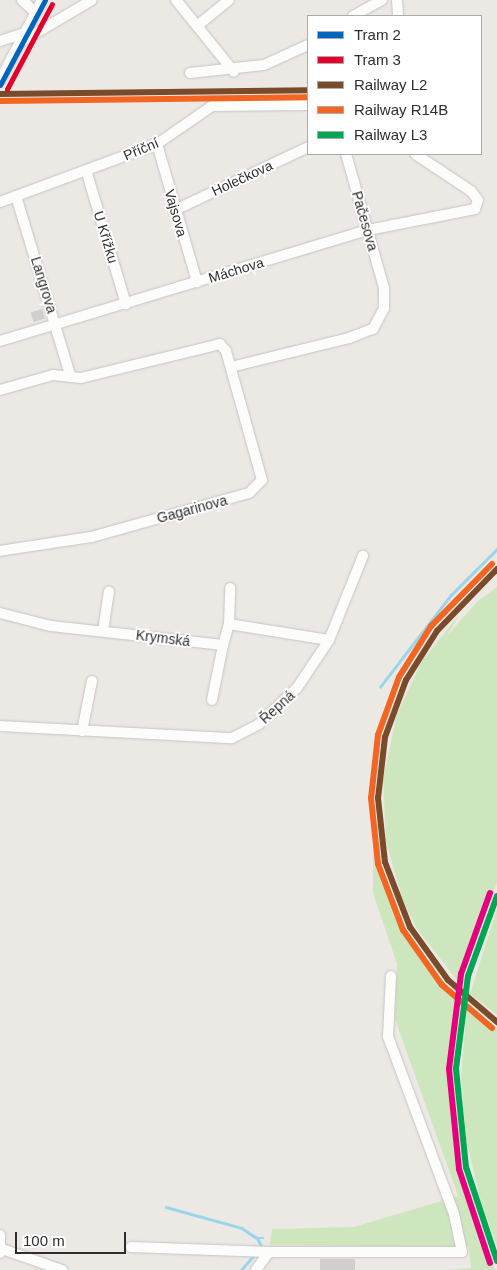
<!DOCTYPE html>
<meta charset="utf-8">
<style>
body{margin:0}
#map{position:relative;width:497px;height:1270px;overflow:hidden;background:#ece8e4;font-family:Helvetica,sans-serif}
div>[style]{position:absolute}
.green>*{inset:0;background:#cee6be}
.stream>*{height:2.5px;margin:-1.25px;padding:0 1.25px;transform-origin:1.25px;border-radius:1.25px;background:#99d6ec}
.building>*{inset:0;background:#d1cecb;transform-origin:0 0}
.roads{filter:drop-shadow(0 0 1px #c5c4c5) drop-shadow(0 0 1px #c5c4c5)}
.minor>*{height:10px;margin:-5px;padding:0 5px;transform-origin:5px;border-radius:5px;background:#fcfcfb}
.rail-1>*{height:6px;margin:-3px;padding:0 3px;transform-origin:3px;border-radius:3px;background:#7a4b2a}
.rail-2>*{height:6px;margin:-3px;padding:0 3px;transform-origin:3px;border-radius:3px;background:#f26522}
.rail-3>*{height:6px;margin:-3px;padding:0 3px;transform-origin:3px;border-radius:3px;background:#00a651}
.rail-4>*{height:6px;margin:-3px;padding:0 3px;transform-origin:3px;border-radius:3px;background:#e5007d}
.tram-1>*{height:5px;margin:-2.5px;padding:0 2.5px;transform-origin:2.5px;border-radius:2.5px;background:#0065bd}
.tram-2>*{height:5px;margin:-2.5px;padding:0 2.5px;transform-origin:2.5px;border-radius:2.5px;background:#e4002b}
span{translate:-50% -50%;white-space:nowrap;text-align:center;line-height:1.15;-webkit-text-stroke:4px #fff;paint-order:stroke}
.street-label{font-size:14px;color:#2e2e2e}
.legend{position:absolute;left:307px;top:15px;width:175px;height:140px;box-sizing:border-box;background:#fff;border:1px solid #ababab;margin:0;padding:6px 9px;list-style:none;font-size:15px;color:#2e2e2e}
.legend li{display:flex;align-items:center;gap:10px;height:25px}
.legend b{width:25px;border:1px solid #ababab}
.scale{position:absolute;left:15px;top:1232px;width:111px;height:22px;box-sizing:border-box;border:2px solid #2e2e2e;border-top:0;padding-left:6px;font-size:15px;line-height:18px;white-space:nowrap;color:#2e2e2e;-webkit-text-stroke:4px #fff;paint-order:stroke}
</style>
<div id="map">
<div class="green">
<i style="clip-path:polygon(497px 587px,497px 883px,477px 930px,461px 985px,417px 929px,402px 898px,386px 841px,383px 779px,397px 714px,422px 661px,459px 615px,447px 636px,477px 602px)"></i>
<i style="clip-path:polygon(373px 826px,383px 875px,399px 918px,424px 958px,457px 998px,451px 1045px,455px 1139px,473px 1215px,495px 1270px,446px 1270px,471px 1268px,469px 1247px,270px 1245px,272px 1229px,354px 1227px,458px 1196px,395px 1019px,397px 964px,373px 893px)"></i>
<i style="clip-path:polygon(497px 909px,497px 1015px,470px 994px)"></i>
<i style="clip-path:polygon(467px 1007px,497px 1028px,497px 1247px,480px 1198px,466px 1138px,461px 1076px)"></i>
</div>
<div class="stream">
<i style="left:380px;top:687px;width:115px;rotate:-52.4deg"></i>
<i style="left:450px;top:596px;width:66px;rotate:-45deg"></i>
<i style="left:166px;top:1207px;width:79px;rotate:15.4deg"></i>
<i style="left:242px;top:1228px;width:18px;rotate:34deg"></i>
<i style="left:261px;top:1246px;width:9px;rotate:-117deg"></i>
<i style="left:257px;top:1238px;width:6px"></i>
<i style="left:241px;top:1270px;width:18px;rotate:-49deg"></i>
</div>
<div class="building">
<i style="left:42px;top:309px;width:10px;height:12px;rotate:73deg"></i>
<i style="left:320px;top:1259px;width:35px;height:11px"></i>
</div>
<div class="roads">
<div class="minor">
<i style="left:22px;top:0;width:18px;rotate:43deg"></i>
<i style="left:176px;top:0;width:92px;rotate:51.1deg"></i>
<i style="left:397px;top:0;width:16px;rotate:86deg"></i>
<i style="left:353px;top:16px;width:33px;rotate:-29deg"></i>
<i style="left:197px;top:26px;width:41px;rotate:-39.1deg"></i>
<i style="left:0;top:41px;width:25px;rotate:-18deg"></i>
<i style="left:21px;top:42px;width:82px;rotate:-30.6deg"></i>
<i style="left:190px;top:73px;width:74px;rotate:-6.2deg"></i>
<i style="left:264px;top:65px;width:48px;rotate:-24.4deg"></i>
<i style="left:0;top:80px;width:90px;rotate:-62.3deg"></i>
<i style="left:157px;top:144px;width:144px;rotate:73.8deg"></i>
<i style="left:86px;top:170px;width:140px;rotate:73.4deg"></i>
<i style="left:16px;top:196px;width:187px;rotate:73.2deg"></i>
<i style="left:0;top:202px;width:167px;rotate:-20.3deg"></i>
<i style="left:157px;top:144px;width:67px;rotate:-34.6deg"></i>
<i style="left:212px;top:106px;width:96px;rotate:-0.6deg"></i>
<i style="left:175px;top:210px;width:147px;rotate:-25.3deg"></i>
<i style="left:0;top:341px;width:384px;rotate:-16.8deg"></i>
<i style="left:368px;top:230px;width:109px;rotate:-11.1deg"></i>
<i style="left:475px;top:209px;width:9px;rotate:-72deg"></i>
<i style="left:478px;top:200px;width:11px;rotate:-128deg"></i>
<i style="left:471px;top:191px;width:67px;rotate:-146.5deg"></i>
<i style="left:231px;top:367px;width:122px;rotate:-13.8deg"></i>
<i style="left:349px;top:338px;width:26px;rotate:-21deg"></i>
<i style="left:373px;top:329px;width:24px;rotate:-62deg"></i>
<i style="left:384px;top:308px;width:20px;rotate:-90deg"></i>
<i style="left:384px;top:288px;width:139px;rotate:-105.8deg"></i>
<i style="left:0;top:390px;width:55px;rotate:-15.8deg"></i>
<i style="left:53px;top:375px;width:28px;rotate:6deg"></i>
<i style="left:81px;top:378px;width:143px;rotate:-13.7deg"></i>
<i style="left:220px;top:344px;width:9px;rotate:49deg"></i>
<i style="left:226px;top:351px;width:134px;rotate:74.4deg"></i>
<i style="left:262px;top:480px;width:18px;rotate:135deg"></i>
<i style="left:249px;top:493px;width:164px;rotate:164.4deg"></i>
<i style="left:91px;top:537px;width:92px;rotate:171.3deg"></i>
<i style="left:0;top:613px;width:53px;rotate:14.3deg"></i>
<i style="left:51px;top:626px;width:173px;rotate:6.3deg"></i>
<i style="left:223px;top:645px;width:22px;rotate:-74deg"></i>
<i style="left:229px;top:624px;width:101px;rotate:9.1deg"></i>
<i style="left:229px;top:624px;width:36px;rotate:-88deg"></i>
<i style="left:103px;top:631px;width:40px;rotate:-81.5deg"></i>
<i style="left:212px;top:700px;width:56px;rotate:-78.7deg"></i>
<i style="left:0;top:726px;width:232px;rotate:3deg"></i>
<i style="left:232px;top:738px;width:30px;rotate:-27deg"></i>
<i style="left:259px;top:724px;width:52px;rotate:-43.5deg"></i>
<i style="left:297px;top:688px;width:58px;rotate:-56.3deg"></i>
<i style="left:329px;top:640px;width:91px;rotate:-68deg"></i>
<i style="left:82px;top:731px;width:51px;rotate:-78.7deg"></i>
<i style="left:0;top:1235px;width:18px;rotate:90deg"></i>
<i style="left:131px;top:1247px;width:138px;rotate:2.1deg"></i>
<i style="left:269px;top:1252px;width:22px;rotate:126deg"></i>
<i style="left:2px;top:1249px;width:64px;rotate:19.3deg"></i>
<i style="left:269px;top:1252px;width:193px"></i>
<i style="left:462px;top:1252px;width:39px;rotate:-102deg"></i>
<i style="left:454px;top:1214px;width:189px;rotate:-110.4deg"></i>
<i style="left:388px;top:1037px;width:61px;rotate:-87.2deg"></i>
</div>
</div>
<div class="rail-1">
<i style="left:0;top:94px;width:308px;rotate:-0.7deg"></i>
<i style="left:497px;top:569px;width:86px;rotate:134.1deg"></i>
<i style="left:437px;top:631px;width:58px;rotate:122.3deg"></i>
<i style="left:406px;top:680px;width:61px;rotate:110.2deg"></i>
<i style="left:385px;top:737px;width:61px;rotate:96.5deg"></i>
<i style="left:378px;top:798px;width:64px;rotate:83.8deg"></i>
<i style="left:385px;top:862px;width:70px;rotate:69deg"></i>
<i style="left:410px;top:927px;width:65px;rotate:54.4deg"></i>
<i style="left:448px;top:980px;width:65px;rotate:40.6deg"></i>
</div>
<div class="rail-2">
<i style="left:0;top:101px;width:308px;rotate:-0.7deg"></i>
<i style="left:492px;top:564px;width:87px;rotate:134.5deg"></i>
<i style="left:431px;top:626px;width:60px;rotate:122.1deg"></i>
<i style="left:399px;top:677px;width:62px;rotate:109.9deg"></i>
<i style="left:378px;top:735px;width:63px;rotate:96.3deg"></i>
<i style="left:371px;top:798px;width:66px;rotate:83.9deg"></i>
<i style="left:378px;top:864px;width:71px;rotate:69.3deg"></i>
<i style="left:403px;top:930px;width:67px;rotate:54.7deg"></i>
<i style="left:442px;top:985px;width:66px;rotate:40.7deg"></i>
</div>
<div class="rail-3">
<i style="left:497px;top:896px;width:85px;rotate:109.9deg"></i>
<i style="left:468px;top:976px;width:94px;rotate:97.4deg"></i>
<i style="left:456px;top:1069px;width:99px;rotate:84.2deg"></i>
<i style="left:466px;top:1167px;width:99px;rotate:71.7deg"></i>
</div>
<div class="rail-4">
<i style="left:490px;top:1263px;width:99px;rotate:-108.3deg"></i>
<i style="left:459px;top:1169px;width:100px;rotate:-95.7deg"></i>
<i style="left:449px;top:1069px;width:96px;rotate:-82.8deg"></i>
<i style="left:461px;top:974px;width:86px;rotate:-70.3deg"></i>
</div>
<div class="tram-1">
<i style="left:0;top:85px;width:96px;rotate:-62.1deg"></i>
</div>
<div class="tram-2">
<i style="left:7px;top:89px;width:96px;rotate:-62.1deg"></i>
</div>
<div class="street-label">
<span style="left:141px;top:149px;rotate:-23deg">Příční</span>
<span style="left:242px;top:178px;rotate:-25deg">Holečkova</span>
<span style="left:176px;top:213px;rotate:74deg">Vajsova</span>
<span style="left:365px;top:221px;rotate:74deg">Pačesova</span>
<span style="left:106px;top:237px;rotate:73deg">U Křížku</span>
<span style="left:236px;top:270px;rotate:-17deg">Máchova</span>
<span style="left:44px;top:285px;rotate:73deg">Langrova</span>
<span style="left:192px;top:509px;rotate:-15deg">Gagarinova</span>
<span style="left:163px;top:638px;rotate:7deg">Krymská</span>
<span style="left:277px;top:707px;rotate:-42deg">Řepná</span>
</div>
<ul class="legend">
<li><b style="height:6px;background:#0065bd"></b>Tram 2</li>
<li><b style="height:6px;background:#e4002b"></b>Tram 3</li>
<li><b style="height:6px;background:#7a4b2a"></b>Railway L2</li>
<li><b style="height:6px;background:#f26522"></b>Railway R14B</li>
<li><b style="height:6px;background:#00a651"></b>Railway L3</li>
</ul>
<div class="scale">100 m</div>
</div>
